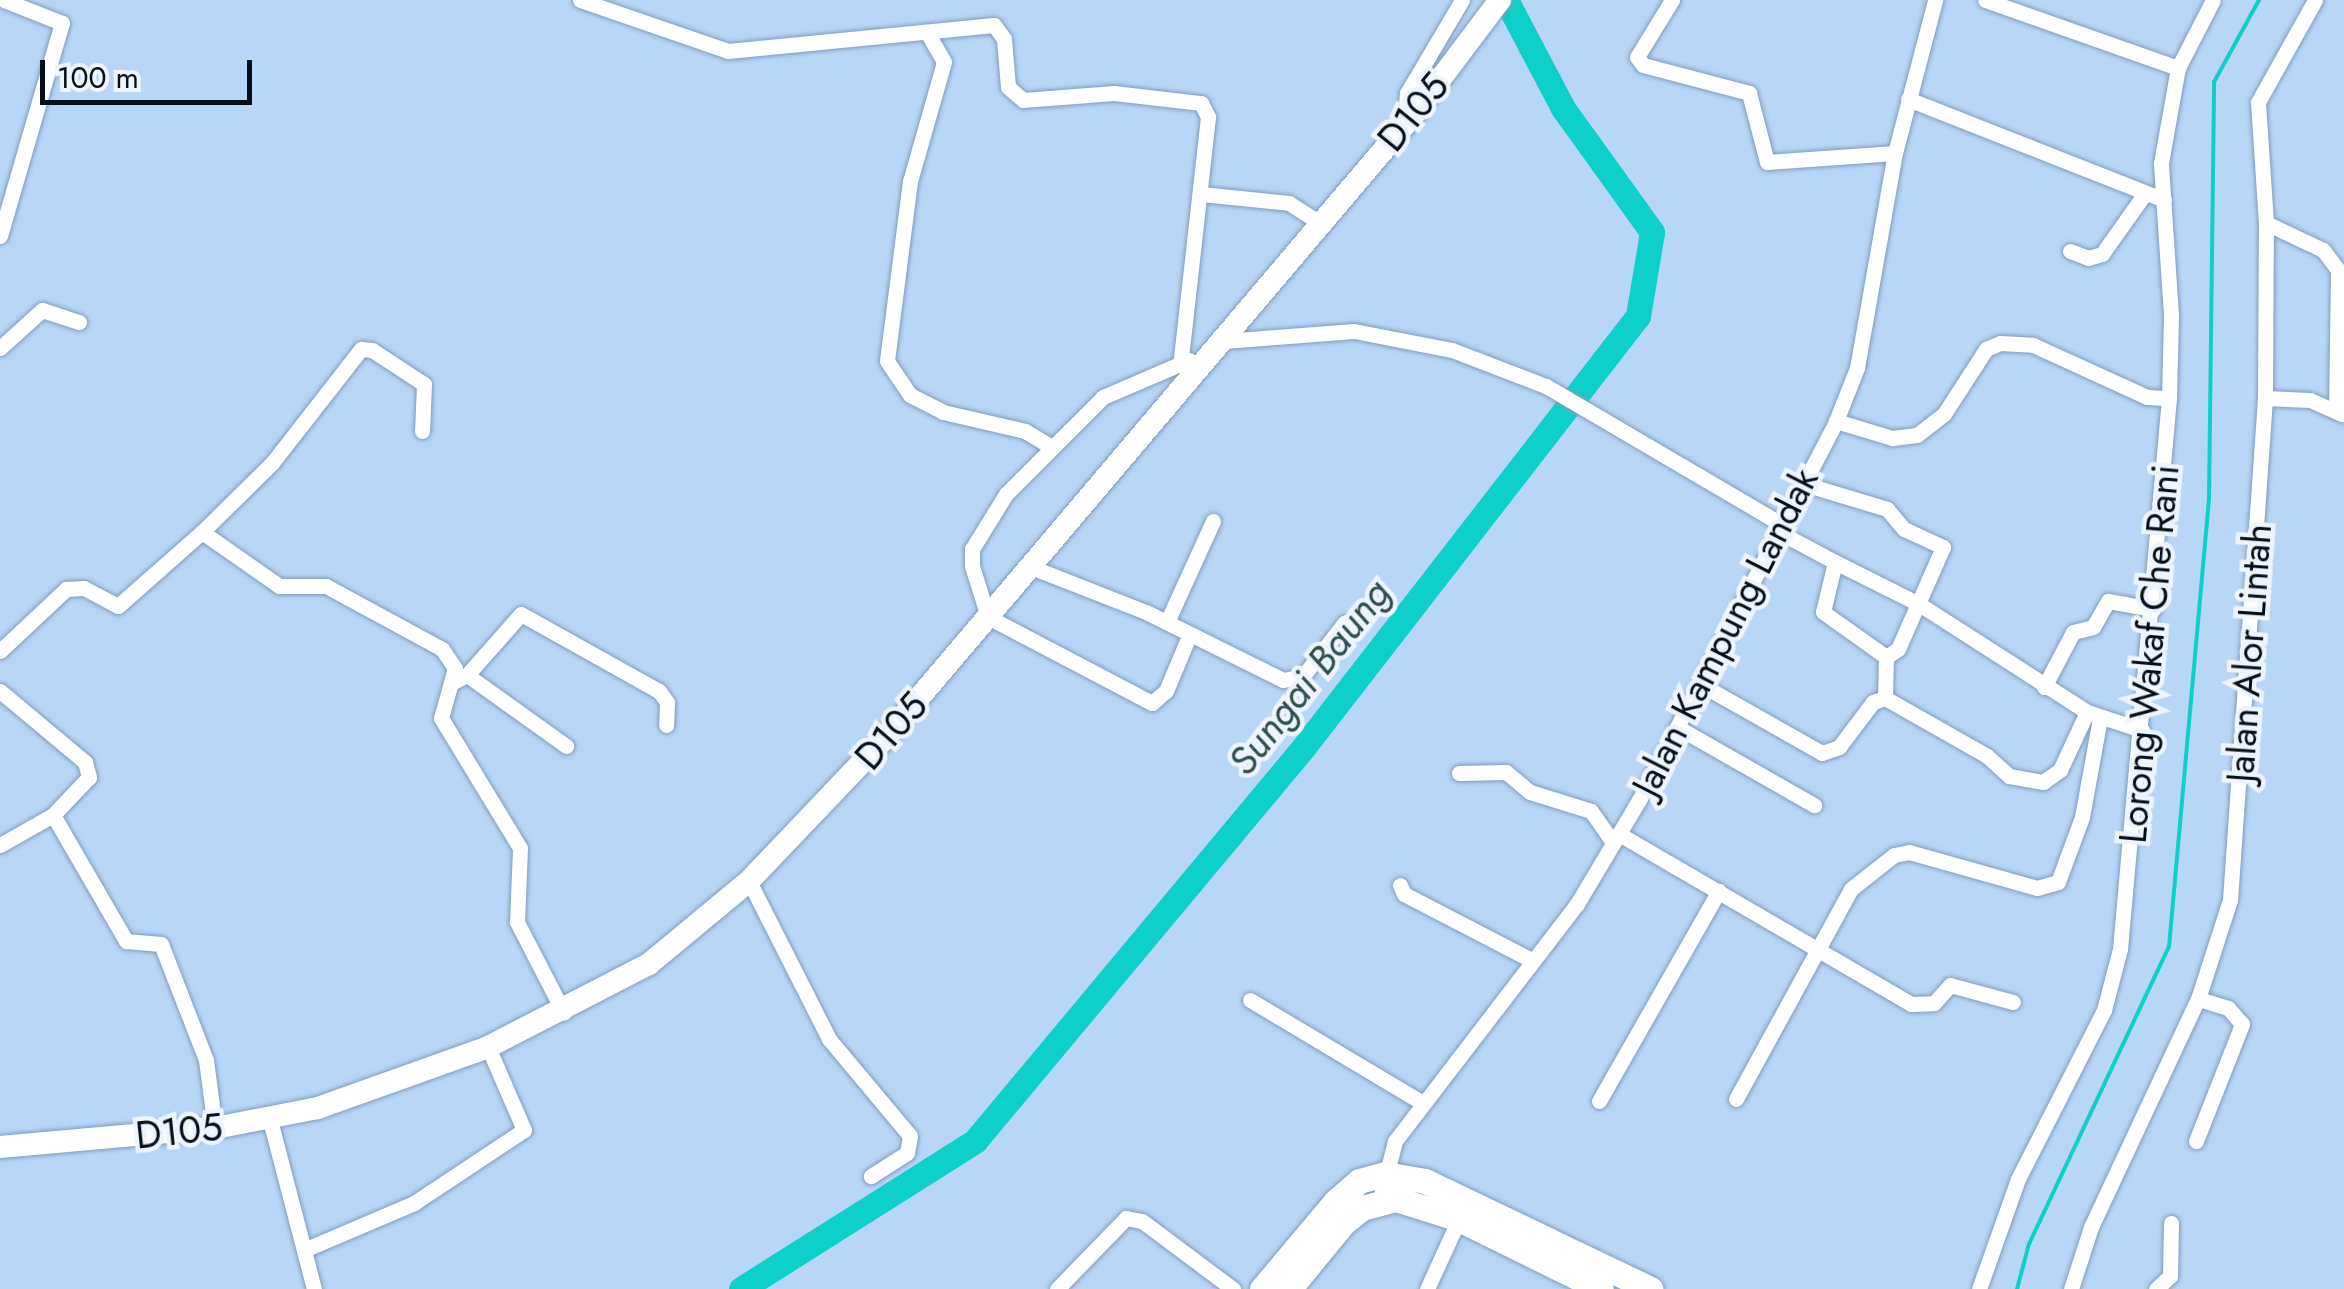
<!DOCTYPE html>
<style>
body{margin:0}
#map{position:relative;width:2344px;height:1289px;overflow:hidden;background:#b8d6f8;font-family:Jost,sans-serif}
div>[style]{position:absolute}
.stream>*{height:4px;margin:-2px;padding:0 2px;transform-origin:2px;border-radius:2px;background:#0dd0ca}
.river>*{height:25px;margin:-12.5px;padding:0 12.5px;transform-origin:12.5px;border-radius:12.5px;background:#0dd0ca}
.roads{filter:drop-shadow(0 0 2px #809cbc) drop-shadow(0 0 2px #809cbc)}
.street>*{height:15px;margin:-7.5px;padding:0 7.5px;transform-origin:7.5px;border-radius:7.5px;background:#fff}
.secondary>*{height:22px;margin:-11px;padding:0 11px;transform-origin:11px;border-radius:11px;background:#fff}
.primary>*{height:25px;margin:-12.5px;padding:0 12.5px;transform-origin:12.5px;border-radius:12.5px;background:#fff}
span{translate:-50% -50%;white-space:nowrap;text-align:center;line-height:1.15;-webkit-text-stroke:9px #eef4fb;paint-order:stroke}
.street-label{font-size:38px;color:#050f1a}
.water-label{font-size:40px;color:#2f504e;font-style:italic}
.scale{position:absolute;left:40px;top:60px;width:212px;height:45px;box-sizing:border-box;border:5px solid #050f1a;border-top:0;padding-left:12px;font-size:30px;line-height:35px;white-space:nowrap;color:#050f1a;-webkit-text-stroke:8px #eef4fb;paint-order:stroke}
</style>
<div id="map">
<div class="stream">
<i style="left:2017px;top:1289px;width:47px;rotate:-75.1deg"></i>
<i style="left:2029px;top:1244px;width:328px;rotate:-64.8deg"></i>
<i style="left:2169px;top:947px;width:449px;rotate:-84.9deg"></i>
<i style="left:2209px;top:500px;width:418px;rotate:-89.3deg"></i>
<i style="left:2214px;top:82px;width:94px;rotate:-61.2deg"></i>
</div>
<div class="river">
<i style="left:741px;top:1289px;width:277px;rotate:-32.3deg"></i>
<i style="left:975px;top:1141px;width:512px;rotate:-50.15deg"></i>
<i style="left:1303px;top:748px;width:547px;rotate:-52.21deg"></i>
<i style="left:1638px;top:316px;width:85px;rotate:-80.5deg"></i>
<i style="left:1652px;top:232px;width:153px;rotate:-125.7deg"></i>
<i style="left:1563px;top:108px;width:122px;rotate:-117.8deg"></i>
</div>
<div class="roads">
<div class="street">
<i style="left:580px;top:0;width:157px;rotate:19deg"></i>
<i style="left:728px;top:51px;width:267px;rotate:-5.6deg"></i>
<i style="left:994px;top:25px;width:17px;rotate:54deg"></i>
<i style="left:1004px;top:39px;width:48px;rotate:85.2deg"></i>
<i style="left:1008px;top:87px;width:20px;rotate:41deg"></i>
<i style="left:1023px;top:100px;width:91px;rotate:-4.4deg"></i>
<i style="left:1114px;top:93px;width:88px;rotate:6.6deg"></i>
<i style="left:1201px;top:103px;width:16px;rotate:63deg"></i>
<i style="left:1208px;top:117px;width:244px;rotate:96.4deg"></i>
<i style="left:1672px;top:0;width:67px;rotate:121.6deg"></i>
<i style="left:1637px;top:57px;width:10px;rotate:53deg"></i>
<i style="left:1643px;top:65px;width:110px;rotate:14.8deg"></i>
<i style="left:1749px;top:93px;width:71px;rotate:75.4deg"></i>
<i style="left:1767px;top:162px;width:128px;rotate:-4deg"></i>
<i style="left:1985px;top:0;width:205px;rotate:19.4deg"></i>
<i style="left:928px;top:34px;width:32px;rotate:60deg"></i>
<i style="left:944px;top:62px;width:124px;rotate:105.9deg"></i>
<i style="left:910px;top:181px;width:181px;rotate:97.3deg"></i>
<i style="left:887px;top:361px;width:41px;rotate:55.9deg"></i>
<i style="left:910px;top:395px;width:37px;rotate:27deg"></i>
<i style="left:943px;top:412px;width:84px;rotate:13deg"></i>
<i style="left:1025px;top:431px;width:31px;rotate:31deg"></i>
<i style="left:1908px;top:99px;width:275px;rotate:21.5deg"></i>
<i style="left:1414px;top:114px;width:11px;rotate:-135deg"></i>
<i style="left:1406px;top:106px;width:13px;rotate:-86deg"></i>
<i style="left:1407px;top:93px;width:108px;rotate:-59.4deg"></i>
<i style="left:1201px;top:194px;width:88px;rotate:5.8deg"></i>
<i style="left:1289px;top:203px;width:37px;rotate:33deg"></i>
<i style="left:2266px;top:223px;width:63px;rotate:25.3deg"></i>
<i style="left:2323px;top:250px;width:25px;rotate:53deg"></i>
<i style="left:2338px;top:270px;width:141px;rotate:90.8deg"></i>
<i style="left:0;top:236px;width:222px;rotate:-73.8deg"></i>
<i style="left:62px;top:23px;width:62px;rotate:-158.4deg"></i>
<i style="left:2070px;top:251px;width:19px;rotate:21deg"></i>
<i style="left:2088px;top:258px;width:15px;rotate:-16deg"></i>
<i style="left:2102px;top:254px;width:71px;rotate:-54.7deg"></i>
<i style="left:1224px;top:341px;width:130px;rotate:-4.4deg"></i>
<i style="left:1354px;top:331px;width:100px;rotate:11deg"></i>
<i style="left:1452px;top:350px;width:101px;rotate:21deg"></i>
<i style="left:1546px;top:386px;width:273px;rotate:30.4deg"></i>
<i style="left:0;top:348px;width:57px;rotate:-42.1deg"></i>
<i style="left:42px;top:310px;width:39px;rotate:18deg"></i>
<i style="left:1189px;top:360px;width:94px;rotate:156.7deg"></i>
<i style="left:1103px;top:397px;width:137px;rotate:135deg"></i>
<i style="left:1006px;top:494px;width:65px;rotate:121.7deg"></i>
<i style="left:972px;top:549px;width:17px;rotate:90deg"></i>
<i style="left:972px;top:566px;width:53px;rotate:72.6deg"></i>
<i style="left:988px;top:617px;width:185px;rotate:27.7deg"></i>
<i style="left:1152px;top:703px;width:18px;rotate:-41deg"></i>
<i style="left:1166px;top:691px;width:60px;rotate:-67.3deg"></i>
<i style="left:2265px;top:398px;width:45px;rotate:2.5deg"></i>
<i style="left:2310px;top:400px;width:35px;rotate:24deg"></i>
<i style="left:1836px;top:421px;width:59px;rotate:16.9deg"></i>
<i style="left:1892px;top:438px;width:25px;rotate:-7deg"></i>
<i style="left:1917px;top:435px;width:34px;rotate:-38deg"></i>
<i style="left:1944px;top:414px;width:77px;rotate:-57.1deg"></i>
<i style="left:1986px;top:349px;width:15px;rotate:-23deg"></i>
<i style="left:2000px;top:343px;width:33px;rotate:3deg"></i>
<i style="left:2033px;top:345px;width:125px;rotate:24.5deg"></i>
<i style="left:2147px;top:397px;width:22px;rotate:3deg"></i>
<i style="left:1801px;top:483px;width:90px;rotate:16.8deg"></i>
<i style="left:1887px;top:509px;width:26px;rotate:50deg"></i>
<i style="left:1904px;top:529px;width:43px;rotate:24.8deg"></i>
<i style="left:1943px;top:547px;width:111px;rotate:113.8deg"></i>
<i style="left:1898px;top:649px;width:14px;rotate:146deg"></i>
<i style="left:1886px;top:657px;width:41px;rotate:91.4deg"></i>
<i style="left:1777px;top:531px;width:66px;rotate:28.1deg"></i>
<i style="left:1835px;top:562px;width:51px;rotate:103.5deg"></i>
<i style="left:1823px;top:612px;width:77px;rotate:35.5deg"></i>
<i style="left:202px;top:532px;width:98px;rotate:-44.6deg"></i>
<i style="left:272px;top:463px;width:145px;rotate:-52deg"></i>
<i style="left:361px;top:349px;width:11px;rotate:5deg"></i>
<i style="left:372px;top:350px;width:62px;rotate:33.2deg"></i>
<i style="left:424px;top:384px;width:47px;rotate:92.4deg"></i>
<i style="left:1835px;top:562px;width:94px;rotate:26.6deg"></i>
<i style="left:1919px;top:604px;width:200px;rotate:32.7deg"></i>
<i style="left:1031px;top:567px;width:123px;rotate:21.4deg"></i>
<i style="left:1146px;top:612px;width:153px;rotate:26.4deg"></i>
<i style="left:1283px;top:680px;width:20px;rotate:-11deg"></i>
<i style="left:1303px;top:676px;width:68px;rotate:-52.1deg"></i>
<i style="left:1167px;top:622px;width:111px;rotate:-65.5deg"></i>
<i style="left:0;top:651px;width:91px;rotate:-43.2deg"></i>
<i style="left:66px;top:589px;width:18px;rotate:-3deg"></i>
<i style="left:84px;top:588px;width:38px;rotate:28deg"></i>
<i style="left:118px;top:606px;width:112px;rotate:-41.4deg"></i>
<i style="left:202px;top:532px;width:94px;rotate:35deg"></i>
<i style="left:279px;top:586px;width:47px"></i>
<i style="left:326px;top:586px;width:132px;rotate:28.5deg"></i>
<i style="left:442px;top:649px;width:23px;rotate:56deg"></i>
<i style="left:455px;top:668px;width:52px;rotate:105.6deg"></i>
<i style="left:441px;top:718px;width:152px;rotate:58.7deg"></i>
<i style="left:520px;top:848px;width:74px;rotate:92.3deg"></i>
<i style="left:517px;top:922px;width:102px;rotate:62.7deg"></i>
<i style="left:467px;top:675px;width:122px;rotate:35.6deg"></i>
<i style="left:455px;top:681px;width:13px;rotate:-27deg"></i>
<i style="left:467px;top:675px;width:81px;rotate:-48.5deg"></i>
<i style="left:521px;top:614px;width:158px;rotate:29.2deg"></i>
<i style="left:659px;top:691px;width:14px;rotate:54deg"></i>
<i style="left:667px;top:702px;width:23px;rotate:92deg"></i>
<i style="left:1700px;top:684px;width:140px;rotate:29.5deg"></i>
<i style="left:1822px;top:753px;width:18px;rotate:-19deg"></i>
<i style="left:1839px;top:747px;width:56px;rotate:-52.9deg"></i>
<i style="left:1873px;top:702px;width:13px;rotate:-18deg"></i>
<i style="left:1885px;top:698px;width:117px;rotate:29.6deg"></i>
<i style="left:1987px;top:756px;width:30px;rotate:42deg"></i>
<i style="left:2009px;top:776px;width:35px;rotate:10deg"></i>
<i style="left:2043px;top:782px;width:21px;rotate:-35deg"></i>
<i style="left:2060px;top:770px;width:64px;rotate:-65deg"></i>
<i style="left:2087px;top:712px;width:58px;rotate:18.1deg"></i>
<i style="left:2044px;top:687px;width:62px;rotate:-62.2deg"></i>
<i style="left:2073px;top:632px;width:21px;rotate:-14deg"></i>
<i style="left:2093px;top:627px;width:30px;rotate:-60deg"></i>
<i style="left:2108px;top:601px;width:46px;rotate:10.1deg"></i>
<i style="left:0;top:691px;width:111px;rotate:39.9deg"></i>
<i style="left:85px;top:762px;width:16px;rotate:75deg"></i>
<i style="left:89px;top:777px;width:52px;rotate:133.5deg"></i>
<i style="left:53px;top:815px;width:146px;rotate:59.9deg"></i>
<i style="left:126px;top:941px;width:35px;rotate:5deg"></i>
<i style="left:161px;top:944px;width:124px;rotate:68.8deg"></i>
<i style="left:206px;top:1060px;width:69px;rotate:82.5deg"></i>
<i style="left:1677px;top:727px;width:158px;rotate:29.7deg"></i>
<i style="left:1459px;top:773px;width:47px;rotate:-1.2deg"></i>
<i style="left:1506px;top:772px;width:31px;rotate:40deg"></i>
<i style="left:1530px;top:792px;width:64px;rotate:17.3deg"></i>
<i style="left:1591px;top:811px;width:39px;rotate:55deg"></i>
<i style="left:1619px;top:834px;width:338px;rotate:30.2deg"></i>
<i style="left:1911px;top:1004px;width:23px;rotate:-2deg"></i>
<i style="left:1934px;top:1003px;width:24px;rotate:-48deg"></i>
<i style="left:1950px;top:985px;width:65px;rotate:15.1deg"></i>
<i style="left:0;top:845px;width:61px;rotate:-29.5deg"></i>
<i style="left:749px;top:881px;width:177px;rotate:63.1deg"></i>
<i style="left:829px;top:1039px;width:126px;rotate:50.1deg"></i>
<i style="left:910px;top:1136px;width:17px;rotate:100deg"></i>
<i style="left:907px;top:1153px;width:43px;rotate:147.4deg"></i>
<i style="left:1400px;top:885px;width:10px;rotate:66deg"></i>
<i style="left:1404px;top:894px;width:145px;rotate:27.4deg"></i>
<i style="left:1250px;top:1000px;width:199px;rotate:30.8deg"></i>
<i style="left:1736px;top:1099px;width:239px;rotate:-61.3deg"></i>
<i style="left:1851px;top:889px;width:55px;rotate:-38.3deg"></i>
<i style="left:1894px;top:855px;width:15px;rotate:-11deg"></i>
<i style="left:1909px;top:852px;width:133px;rotate:15.7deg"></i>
<i style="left:2037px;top:888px;width:22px;rotate:-16deg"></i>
<i style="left:2058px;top:882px;width:69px;rotate:-69.7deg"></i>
<i style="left:2082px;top:817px;width:101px;rotate:-79.7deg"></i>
<i style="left:1599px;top:1101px;width:242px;rotate:-60.3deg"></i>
<i style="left:270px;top:1120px;width:175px;rotate:75.4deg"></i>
<i style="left:2196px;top:1141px;width:126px;rotate:-68.5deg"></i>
<i style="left:2242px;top:1024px;width:21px;rotate:-131deg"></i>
<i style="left:2228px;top:1008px;width:31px;rotate:-163deg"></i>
<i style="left:1379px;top:1203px;width:64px;rotate:-75.5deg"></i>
<i style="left:1395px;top:1141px;width:299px;rotate:-52.5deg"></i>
<i style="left:1577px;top:904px;width:121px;rotate:-59.2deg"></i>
<i style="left:1639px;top:800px;width:427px;rotate:-62.5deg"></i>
<i style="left:1836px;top:421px;width:57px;rotate:-68.4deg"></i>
<i style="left:1857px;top:368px;width:218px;rotate:-80deg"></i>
<i style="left:1895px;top:153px;width:158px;rotate:-75.3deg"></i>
<i style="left:304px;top:1250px;width:120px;rotate:-23.1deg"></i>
<i style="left:414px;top:1203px;width:132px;rotate:-33.6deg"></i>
<i style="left:524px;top:1130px;width:90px;rotate:-113.4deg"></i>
<i style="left:1057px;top:1289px;width:99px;rotate:-45.8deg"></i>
<i style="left:1126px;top:1218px;width:16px;rotate:11deg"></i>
<i style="left:1142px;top:1221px;width:114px;rotate:36.8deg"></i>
<i style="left:1427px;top:1289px;width:77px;rotate:-65.4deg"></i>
<i style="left:1979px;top:1289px;width:117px;rotate:-70.5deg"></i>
<i style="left:2018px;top:1179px;width:190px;rotate:-63deg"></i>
<i style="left:2104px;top:1010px;width:63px;rotate:-75.3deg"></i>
<i style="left:2120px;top:949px;width:553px;rotate:-84.92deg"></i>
<i style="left:2169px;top:398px;width:83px;rotate:-88.6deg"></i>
<i style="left:2171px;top:315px;width:152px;rotate:-93.8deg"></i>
<i style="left:2161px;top:163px;width:97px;rotate:-79.9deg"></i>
<i style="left:2178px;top:68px;width:76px;rotate:-62.8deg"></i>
<i style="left:2071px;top:1289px;width:65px;rotate:-72.1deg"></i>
<i style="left:2091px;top:1227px;width:252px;rotate:-64.9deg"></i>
<i style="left:2198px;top:999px;width:104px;rotate:-72.1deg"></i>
<i style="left:2230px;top:900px;width:503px;rotate:-86.01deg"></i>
<i style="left:2265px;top:398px;width:175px;rotate:-89.7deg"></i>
<i style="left:2266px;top:223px;width:121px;rotate:-93.8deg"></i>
<i style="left:2258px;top:102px;width:117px;rotate:-60.8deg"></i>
<i style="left:2156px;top:1289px;width:19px;rotate:-43deg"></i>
<i style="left:2170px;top:1276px;width:53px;rotate:-88.9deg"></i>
</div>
<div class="secondary">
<i style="left:0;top:1147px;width:216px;rotate:-5.1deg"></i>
<i style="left:215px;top:1128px;width:105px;rotate:-11deg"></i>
<i style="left:318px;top:1108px;width:181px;rotate:-19.7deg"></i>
<i style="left:488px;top:1047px;width:181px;rotate:-27.3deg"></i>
<i style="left:649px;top:964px;width:130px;rotate:-39.7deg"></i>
<i style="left:749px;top:881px;width:197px;rotate:-46.4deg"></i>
<i style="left:885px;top:738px;width:818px;rotate:-49.71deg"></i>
<i style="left:1414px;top:114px;width:143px;rotate:-53deg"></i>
</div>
<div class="primary">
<i style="left:1262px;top:1289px;width:114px;rotate:-50deg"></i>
<i style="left:1335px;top:1202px;width:32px;rotate:-41deg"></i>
<i style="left:1359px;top:1181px;width:27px;rotate:-15deg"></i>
<i style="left:1385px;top:1174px;width:41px;rotate:9.9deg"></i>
<i style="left:1425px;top:1181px;width:250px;rotate:25.6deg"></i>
<i style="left:1289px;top:1289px;width:85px;rotate:-50.7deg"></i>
<i style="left:1343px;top:1223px;width:24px;rotate:-38deg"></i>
<i style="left:1362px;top:1208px;width:35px;rotate:-15deg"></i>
<i style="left:1396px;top:1199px;width:66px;rotate:17.6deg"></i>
<i style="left:1459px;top:1219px;width:158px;rotate:26.2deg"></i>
</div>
</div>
<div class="street-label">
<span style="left:1413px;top:112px;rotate:-51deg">D105</span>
<span style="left:1725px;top:632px;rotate:-63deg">Jalan Kampung Landak</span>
<span style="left:2249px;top:653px;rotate:-86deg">Jalan Alor Lintah</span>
<span style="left:2149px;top:654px;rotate:-85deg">Lorong Wakaf Che Rani</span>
<span style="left:891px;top:731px;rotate:-49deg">D105</span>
<span style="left:179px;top:1131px;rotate:-6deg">D105</span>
</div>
<div class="water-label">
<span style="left:1309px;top:677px;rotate:-52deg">Sungai Baung</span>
</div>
<div class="scale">100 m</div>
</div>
